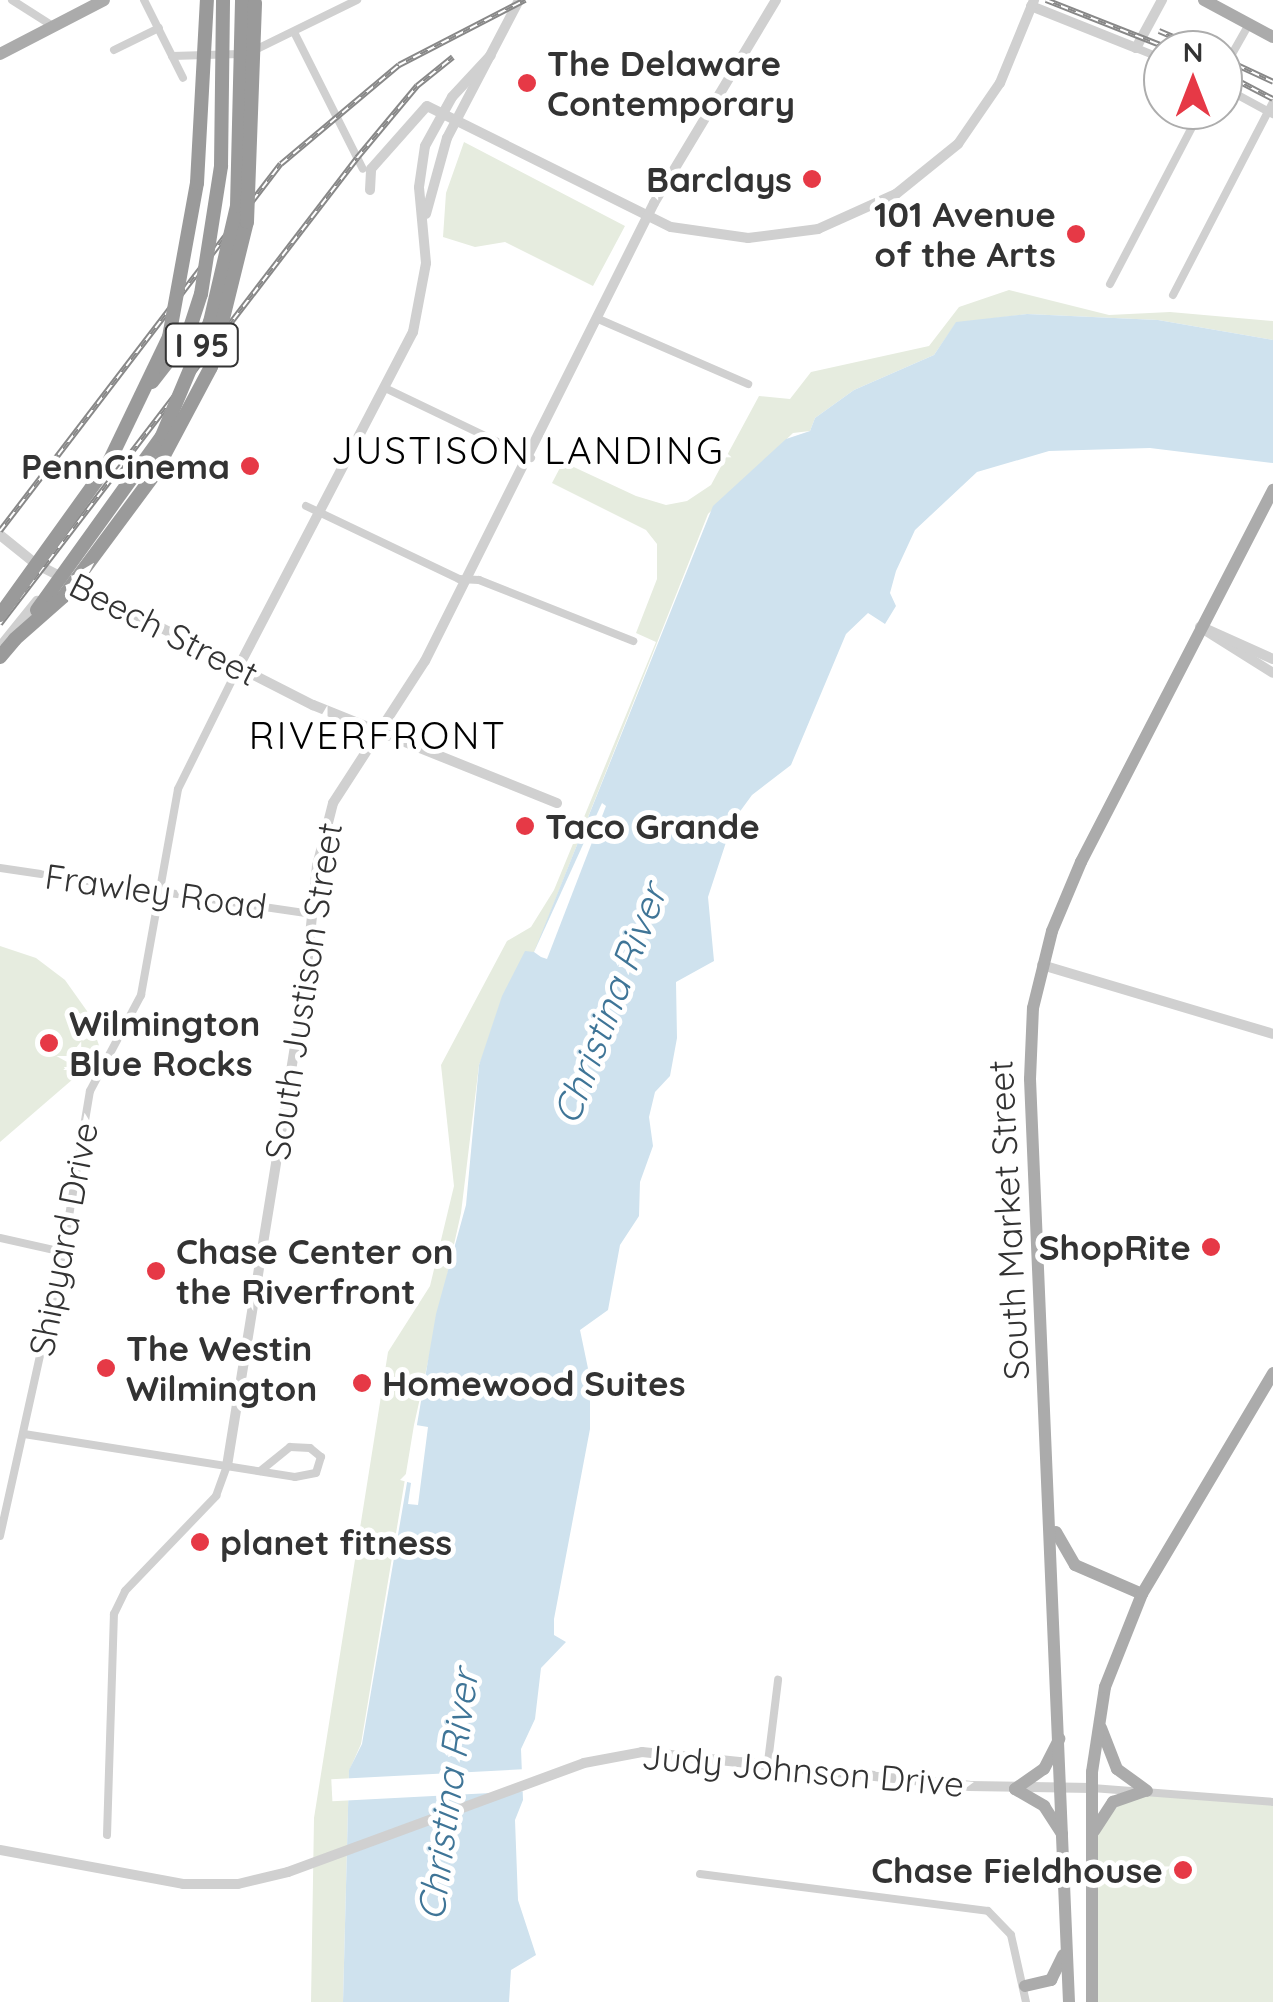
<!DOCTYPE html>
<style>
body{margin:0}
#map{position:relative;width:1273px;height:2002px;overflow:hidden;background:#fff;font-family:Quicksand,sans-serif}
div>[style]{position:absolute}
.green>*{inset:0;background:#e6ecdf}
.water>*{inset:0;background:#cfe2ee}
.pier>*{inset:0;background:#fff;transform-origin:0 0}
.minor>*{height:8px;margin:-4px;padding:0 4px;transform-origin:4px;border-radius:4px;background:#d0d0d0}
.tertiary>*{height:10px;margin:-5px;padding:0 5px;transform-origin:5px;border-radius:5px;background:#d0d0d0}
.primary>*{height:12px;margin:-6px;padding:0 6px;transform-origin:6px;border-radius:6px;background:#ababab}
.motorway>*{height:14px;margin:-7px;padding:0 7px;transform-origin:7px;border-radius:7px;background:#9a9a9a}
.rail>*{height:6px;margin-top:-3px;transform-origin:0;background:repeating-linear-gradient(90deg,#fff 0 8px,#888 0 16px);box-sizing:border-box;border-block:2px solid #888}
.motorway-bridge>*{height:14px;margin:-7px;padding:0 7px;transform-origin:7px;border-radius:7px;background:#9a9a9a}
.dots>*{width:28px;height:28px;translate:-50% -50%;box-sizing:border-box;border:5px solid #fff;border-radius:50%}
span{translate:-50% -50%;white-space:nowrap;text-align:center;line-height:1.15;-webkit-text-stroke:10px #fff;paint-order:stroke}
.shield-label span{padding:2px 8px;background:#fff;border:2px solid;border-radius:8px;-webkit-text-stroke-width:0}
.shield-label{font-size:32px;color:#333;font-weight:700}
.poi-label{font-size:35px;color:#333;font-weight:700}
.left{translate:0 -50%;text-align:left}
.right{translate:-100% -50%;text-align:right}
.street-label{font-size:35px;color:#333}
.neighbourhood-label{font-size:38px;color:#000;letter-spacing:2.5px}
.water-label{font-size:38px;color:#3f7597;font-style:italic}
.north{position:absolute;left:1143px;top:30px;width:100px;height:100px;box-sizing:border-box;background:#fff;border:2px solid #adadad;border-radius:50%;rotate:0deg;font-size:28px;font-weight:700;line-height:40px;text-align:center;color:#333}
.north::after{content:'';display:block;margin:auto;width:35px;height:45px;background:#e63946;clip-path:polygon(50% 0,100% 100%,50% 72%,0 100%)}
</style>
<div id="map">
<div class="green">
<i style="clip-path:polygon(464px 142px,625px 226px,593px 286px,505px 242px,475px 247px,443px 237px,446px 193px)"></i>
<i style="clip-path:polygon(1009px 290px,1109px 315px,1170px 312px,1273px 321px,1273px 340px,1158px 320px,1027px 314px,956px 323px,934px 355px,854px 390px,815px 418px,810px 431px,793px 433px,708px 514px,533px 956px,526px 952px,479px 1065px,461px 1213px,414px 1425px,361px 1744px,349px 1771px,343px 2002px,311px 2002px,314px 1818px,388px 1352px,430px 1286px,454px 1186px,441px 1065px,507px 941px,531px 927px,554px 890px,656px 642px,636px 633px,657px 579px,657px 544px,646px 530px,552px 483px,563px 462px,636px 496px,666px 505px,687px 501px,711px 485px,759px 396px,790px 399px,811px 372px,929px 346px,959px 307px)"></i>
<i style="clip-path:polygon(0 946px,36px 958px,65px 980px,87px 1011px,102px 1054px,0 1142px)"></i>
<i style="clip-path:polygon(1130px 1794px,1273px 1802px,1273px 2002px,1092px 2002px,1092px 1833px)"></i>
</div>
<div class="water">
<i style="clip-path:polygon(1027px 314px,1158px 320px,1273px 340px,1273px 463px,1150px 448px,1049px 451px,977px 472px,915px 530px,896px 571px,890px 593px,896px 606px,885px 624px,868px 613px,846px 634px,791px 765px,752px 795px,733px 821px,708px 897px,714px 961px,676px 982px,677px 1038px,670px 1076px,655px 1092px,649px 1117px,653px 1146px,640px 1182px,639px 1216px,620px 1245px,608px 1310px,580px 1330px,590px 1378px,590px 1429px,554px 1619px,554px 1635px,566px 1642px,541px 1668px,535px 1719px,521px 1749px,523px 1800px,515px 1820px,518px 1900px,536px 1955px,511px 1970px,509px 2002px,343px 2002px,349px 1770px,362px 1744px,436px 1314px,466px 1205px,479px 1065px,502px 996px,525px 951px,534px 952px,713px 506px,786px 439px,810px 431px,815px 418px,854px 390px,934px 355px,956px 322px)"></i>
</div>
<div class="pier">
<i style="clip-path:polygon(602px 803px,606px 806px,547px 959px,541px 957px,534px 952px)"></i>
<i style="clip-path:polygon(416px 1425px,428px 1427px,418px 1505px,408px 1504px,411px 1483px,400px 1480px,408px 1472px)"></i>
<i style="left:527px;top:1769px;width:22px;height:196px;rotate:87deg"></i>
</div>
<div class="minor">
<i style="left:12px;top:0;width:49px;rotate:32.4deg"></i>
<i style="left:144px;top:0;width:87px;rotate:63.4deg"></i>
<i style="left:294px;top:32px;width:153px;rotate:63.3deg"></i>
<i style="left:1136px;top:48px;width:29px;rotate:22deg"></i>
<i style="left:114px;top:50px;width:50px;rotate:-26.1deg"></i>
<i style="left:253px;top:51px;width:116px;rotate:-26.1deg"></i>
<i style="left:172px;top:56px;width:68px;rotate:-1.7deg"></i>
<i style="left:1223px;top:70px;width:53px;rotate:-60.5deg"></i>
<i style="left:1223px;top:87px;width:57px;rotate:28.4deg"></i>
<i style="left:1110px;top:284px;width:196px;rotate:-62.4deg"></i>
<i style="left:1173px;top:295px;width:217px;rotate:-62.6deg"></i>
<i style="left:596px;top:318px;width:166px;rotate:23.5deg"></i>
<i style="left:385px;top:388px;width:162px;rotate:25.6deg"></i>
<i style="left:306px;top:506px;width:170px;rotate:25.5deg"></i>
<i style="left:459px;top:579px;width:20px;rotate:3deg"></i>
<i style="left:479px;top:580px;width:166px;rotate:21.6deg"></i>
<i style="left:0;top:868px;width:316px;rotate:8.4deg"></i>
<i style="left:0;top:1238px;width:65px;rotate:12.5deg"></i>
<i style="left:24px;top:1434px;width:274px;rotate:9deg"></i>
<i style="left:295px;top:1477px;width:21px;rotate:-11deg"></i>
<i style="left:316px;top:1473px;width:17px;rotate:-73deg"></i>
<i style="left:321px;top:1457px;width:14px;rotate:-141deg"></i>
<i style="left:310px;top:1448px;width:20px;rotate:-177deg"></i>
<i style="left:290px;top:1447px;width:38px;rotate:141deg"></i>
<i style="left:0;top:1536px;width:291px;rotate:-77.5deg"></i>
<i style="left:63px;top:1252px;width:163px;rotate:-80.5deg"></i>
<i style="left:90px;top:1091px;width:109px;rotate:-62deg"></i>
<i style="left:141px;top:995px;width:209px;rotate:-79.8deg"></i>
<i style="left:178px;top:789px;width:135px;rotate:-63.6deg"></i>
<i style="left:768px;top:1762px;width:83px;rotate:-83deg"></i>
<i style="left:1092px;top:1788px;width:182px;rotate:4.4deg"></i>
<i style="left:107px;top:1835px;width:221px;rotate:-88.2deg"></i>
<i style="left:114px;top:1614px;width:25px;rotate:-64deg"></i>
<i style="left:125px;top:1591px;width:132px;rotate:-46.2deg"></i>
<i style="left:216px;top:1496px;width:32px;rotate:-70deg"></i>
<i style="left:700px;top:1874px;width:290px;rotate:7.3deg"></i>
<i style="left:988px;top:1911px;width:33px;rotate:46deg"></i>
<i style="left:1011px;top:1935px;width:69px;rotate:77.4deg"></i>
</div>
<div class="tertiary">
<i style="left:1031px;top:6px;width:113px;rotate:21.8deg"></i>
<i style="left:1136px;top:48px;width:55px;rotate:-61.6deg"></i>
<i style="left:370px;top:190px;width:21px;rotate:-87deg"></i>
<i style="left:371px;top:169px;width:84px;rotate:-48.4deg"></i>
<i style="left:427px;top:106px;width:272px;rotate:26.4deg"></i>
<i style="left:671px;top:227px;width:78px;rotate:8.1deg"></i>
<i style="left:748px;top:238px;width:71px;rotate:-7.3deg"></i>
<i style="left:818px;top:229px;width:85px;rotate:-24.2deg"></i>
<i style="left:896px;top:194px;width:80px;rotate:-38.9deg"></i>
<i style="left:958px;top:144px;width:74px;rotate:-55.5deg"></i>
<i style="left:1000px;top:83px;width:90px;rotate:-67.7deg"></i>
<i style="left:426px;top:214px;width:79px;rotate:-74.6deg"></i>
<i style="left:447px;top:138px;width:156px;rotate:-62.4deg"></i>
<i style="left:0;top:535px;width:46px;rotate:38.9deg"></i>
<i style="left:36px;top:564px;width:311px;rotate:27deg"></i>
<i style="left:313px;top:705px;width:263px;rotate:21.9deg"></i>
<i style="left:1200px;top:627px;width:86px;rotate:32.2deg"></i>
<i style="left:1202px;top:627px;width:78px;rotate:24.3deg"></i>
<i style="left:4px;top:642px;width:53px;rotate:-51.2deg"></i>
<i style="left:238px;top:668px;width:379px;rotate:-62.5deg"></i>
<i style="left:413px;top:332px;width:70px;rotate:-79.3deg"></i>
<i style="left:426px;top:263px;width:76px;rotate:-95.3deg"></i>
<i style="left:419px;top:187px;width:41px;rotate:-81.7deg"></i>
<i style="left:425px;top:146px;width:56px;rotate:-61.1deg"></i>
<i style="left:452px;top:97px;width:57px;rotate:-47.1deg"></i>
<i style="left:1042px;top:965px;width:241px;rotate:16.6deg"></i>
<i style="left:227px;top:1466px;width:496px;rotate:-80.8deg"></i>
<i style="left:306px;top:976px;width:111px;rotate:-84.3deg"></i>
<i style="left:317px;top:866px;width:65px;rotate:-75.7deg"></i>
<i style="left:333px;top:803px;width:169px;rotate:-57.1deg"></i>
<i style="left:425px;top:661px;width:512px;rotate:-63.43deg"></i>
<i style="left:654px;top:203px;width:237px;rotate:-59deg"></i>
<i style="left:0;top:1850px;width:186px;rotate:10.5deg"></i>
<i style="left:183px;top:1884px;width:55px"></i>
<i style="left:238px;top:1884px;width:51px;rotate:-13.5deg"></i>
<i style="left:288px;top:1872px;width:315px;rotate:-20.2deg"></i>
<i style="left:584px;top:1763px;width:59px;rotate:-10.7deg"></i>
<i style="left:642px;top:1752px;width:329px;rotate:5.9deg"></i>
<i style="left:969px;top:1786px;width:123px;rotate:0.9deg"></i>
</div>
<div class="primary">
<i style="left:1204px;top:0;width:78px;rotate:28.2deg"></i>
<i style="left:0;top:54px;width:117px;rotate:-27.4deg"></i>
<i style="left:1056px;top:1532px;width:38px;rotate:60deg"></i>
<i style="left:1075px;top:1565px;width:73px;rotate:23.4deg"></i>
<i style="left:1101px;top:1728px;width:44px;rotate:68.7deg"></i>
<i style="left:1117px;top:1769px;width:37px;rotate:36deg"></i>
<i style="left:1015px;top:1789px;width:35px;rotate:-35deg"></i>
<i style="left:1044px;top:1769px;width:34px;rotate:-63deg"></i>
<i style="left:1015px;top:1789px;width:34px;rotate:30deg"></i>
<i style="left:1044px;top:1806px;width:33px;rotate:57deg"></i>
<i style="left:1094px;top:1831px;width:35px;rotate:-57deg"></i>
<i style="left:1113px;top:1802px;width:34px;rotate:-19deg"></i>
<i style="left:1025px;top:1986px;width:27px;rotate:-13deg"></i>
<i style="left:1051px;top:1980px;width:28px;rotate:-64deg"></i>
<i style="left:1069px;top:2002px;width:924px;rotate:-92.42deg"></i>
<i style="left:1030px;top:1079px;width:71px;rotate:-87.6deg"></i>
<i style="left:1033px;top:1008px;width:79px;rotate:-76.1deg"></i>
<i style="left:1052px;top:931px;width:75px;rotate:-67.2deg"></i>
<i style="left:1081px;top:862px;width:419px;rotate:-62.7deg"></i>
<i style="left:1092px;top:2002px;width:230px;rotate:-90deg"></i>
<i style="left:1092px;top:1772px;width:86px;rotate:-81.3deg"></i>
<i style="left:1105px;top:1687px;width:100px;rotate:-68.3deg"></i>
<i style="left:1142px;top:1594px;width:257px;rotate:-59.3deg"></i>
</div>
<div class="motorway">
<i style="left:152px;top:382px;width:57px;rotate:-52.1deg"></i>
<i style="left:187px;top:337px;width:45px;rotate:-72deg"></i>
<i style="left:0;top:657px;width:23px;rotate:-50deg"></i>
</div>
<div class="rail">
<i style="left:1046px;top:0;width:136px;rotate:21.5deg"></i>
<i style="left:1159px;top:31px;width:49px;rotate:22.9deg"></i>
<i style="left:1237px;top:65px;width:40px;rotate:25deg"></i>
<i style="left:1223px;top:73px;width:56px;rotate:27.5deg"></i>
<i style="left:0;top:531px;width:462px;rotate:-52.6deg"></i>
<i style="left:281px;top:164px;width:154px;rotate:-40deg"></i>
<i style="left:399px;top:65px;width:142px;rotate:-27.3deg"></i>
<i style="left:0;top:624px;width:587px;rotate:-52.54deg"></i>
<i style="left:357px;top:158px;width:94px;rotate:-50.2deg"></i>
<i style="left:417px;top:86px;width:46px;rotate:-38.9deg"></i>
</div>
<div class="motorway-bridge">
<i style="left:201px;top:294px;width:130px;rotate:-81.1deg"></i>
<i style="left:221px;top:166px;width:166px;rotate:-89.3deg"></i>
<i style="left:37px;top:610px;width:214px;rotate:-54.3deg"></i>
<i style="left:162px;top:436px;width:124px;rotate:-67.2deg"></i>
<i style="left:210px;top:322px;width:119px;rotate:-76.9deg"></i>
<i style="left:237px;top:206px;width:206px;rotate:-88.6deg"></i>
<i style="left:0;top:615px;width:183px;rotate:-54.3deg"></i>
<i style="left:107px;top:466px;width:143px;rotate:-64.3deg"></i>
<i style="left:169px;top:337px;width:157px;rotate:-79.7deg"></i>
<i style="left:197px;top:183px;width:183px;rotate:-86.9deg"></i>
<i style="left:15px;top:639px;width:65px;rotate:-41.3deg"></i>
<i style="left:64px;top:596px;width:149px;rotate:-53.4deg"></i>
<i style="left:153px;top:476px;width:123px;rotate:-62deg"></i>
<i style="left:211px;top:367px;width:149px;rotate:-76.1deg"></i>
<i style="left:247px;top:222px;width:219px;rotate:-87.9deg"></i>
</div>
<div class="dots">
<i style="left:527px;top:83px;background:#e63946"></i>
<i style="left:812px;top:179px;background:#e63946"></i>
<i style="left:1076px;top:234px;background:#e63946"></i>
<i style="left:250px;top:466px;background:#e63946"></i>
<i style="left:525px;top:826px;background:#e63946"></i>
<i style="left:49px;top:1043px;background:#e63946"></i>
<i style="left:1211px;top:1247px;background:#e63946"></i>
<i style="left:156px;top:1271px;background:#e63946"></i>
<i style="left:106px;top:1368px;background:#e63946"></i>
<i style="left:362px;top:1383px;background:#e63946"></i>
<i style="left:200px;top:1542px;background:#e63946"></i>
<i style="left:1183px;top:1870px;background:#e63946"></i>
</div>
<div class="shield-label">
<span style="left:202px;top:345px">I 95</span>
</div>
<div class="poi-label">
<span class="left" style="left:547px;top:83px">The Delaware<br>Contemporary</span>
<span class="right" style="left:792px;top:179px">Barclays</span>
<span class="right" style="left:1056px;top:234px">101 Avenue<br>of the Arts</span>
<span class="right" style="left:230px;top:466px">PennCinema</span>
<span class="left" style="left:545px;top:826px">Taco Grande</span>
<span class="left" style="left:69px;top:1043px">Wilmington<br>Blue Rocks</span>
<span class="right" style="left:1191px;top:1247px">ShopRite</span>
<span class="left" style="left:176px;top:1271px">Chase Center on<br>the Riverfront</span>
<span class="left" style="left:126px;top:1368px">The Westin<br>Wilmington</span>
<span class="left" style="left:382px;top:1383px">Homewood Suites</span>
<span class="left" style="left:220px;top:1542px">planet fitness</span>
<span class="right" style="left:1163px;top:1870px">Chase Fieldhouse</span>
</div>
<div class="street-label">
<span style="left:164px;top:629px;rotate:27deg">Beech Street</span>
<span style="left:156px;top:891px;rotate:8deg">Frawley Road</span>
<span style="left:303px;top:991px;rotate:-81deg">South Justison Street</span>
<span style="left:1008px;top:1220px;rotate:-93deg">South Market Street</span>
<span style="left:63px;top:1239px;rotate:-79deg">Shipyard Drive</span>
<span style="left:803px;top:1770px;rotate:5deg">Judy Johnson Drive</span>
</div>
<div class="neighbourhood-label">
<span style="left:528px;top:451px">JUSTISON LANDING</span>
<span style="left:378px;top:736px">RIVERFRONT</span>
</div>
<div class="water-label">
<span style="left:610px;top:1004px;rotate:-69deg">Christina River</span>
<span style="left:448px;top:1795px;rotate:-82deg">Christina River</span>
</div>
<div class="north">N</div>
</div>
